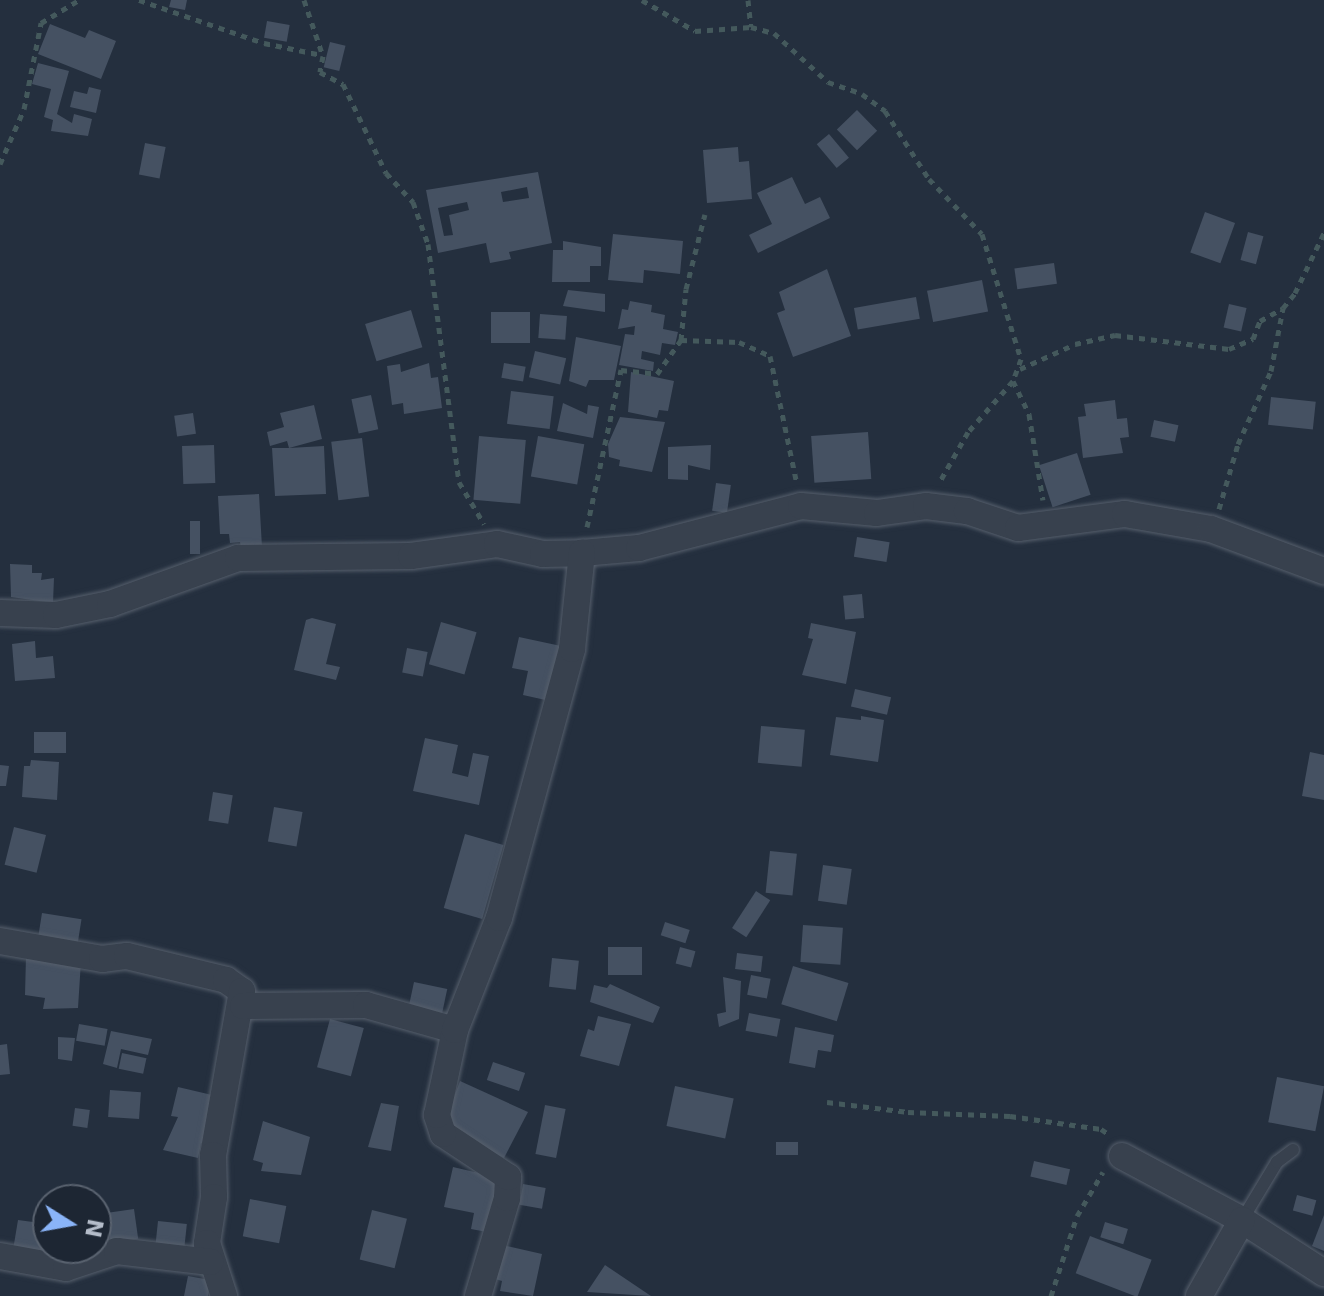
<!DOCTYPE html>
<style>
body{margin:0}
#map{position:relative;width:1324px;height:1296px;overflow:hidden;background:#242f3e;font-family:"DejaVu Sans",sans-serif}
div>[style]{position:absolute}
.building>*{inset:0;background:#455162;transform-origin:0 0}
.path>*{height:5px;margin-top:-2.5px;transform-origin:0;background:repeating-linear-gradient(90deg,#44595c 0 6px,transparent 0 12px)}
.roads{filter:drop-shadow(0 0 2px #565f6c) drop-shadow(0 0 2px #565f6c)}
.lane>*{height:12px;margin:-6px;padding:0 6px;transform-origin:6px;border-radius:6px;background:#38414e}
.street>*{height:26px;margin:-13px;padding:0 13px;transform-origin:13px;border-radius:13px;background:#38414e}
span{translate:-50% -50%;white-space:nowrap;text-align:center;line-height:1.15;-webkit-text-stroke:8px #1d2633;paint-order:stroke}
.north{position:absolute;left:32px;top:1184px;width:80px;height:80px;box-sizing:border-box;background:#1d2633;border:2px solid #59626f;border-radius:50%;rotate:101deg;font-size:22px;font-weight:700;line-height:32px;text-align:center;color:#b4bcc9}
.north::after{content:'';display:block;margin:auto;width:28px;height:36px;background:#8ab4f8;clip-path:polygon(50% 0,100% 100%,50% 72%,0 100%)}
</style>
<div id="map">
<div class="building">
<i style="clip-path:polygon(171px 0,187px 0,185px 10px,169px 7px)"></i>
<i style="left:267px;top:21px;width:23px;height:17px;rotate:10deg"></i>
<i style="clip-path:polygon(50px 24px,85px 38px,89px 30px,116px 41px,101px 79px,38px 54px)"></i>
<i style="left:330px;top:42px;width:16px;height:26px;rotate:14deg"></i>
<i style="clip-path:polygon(38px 63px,69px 71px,57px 114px,72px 123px,74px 114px,92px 119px,88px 136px,51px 131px,53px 120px,44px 117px,51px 89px,32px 84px)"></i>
<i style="clip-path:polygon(89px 87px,101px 90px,96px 113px,70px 107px,74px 91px,87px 94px)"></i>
<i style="left:857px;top:110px;width:29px;height:28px;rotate:46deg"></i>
<i style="left:829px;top:134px;width:31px;height:16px;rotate:50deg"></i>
<i style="left:145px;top:143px;width:21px;height:32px;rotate:11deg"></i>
<i style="clip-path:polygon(738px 147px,739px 162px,749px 161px,752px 199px,707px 203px,703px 150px)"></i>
<i style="clip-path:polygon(evenodd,538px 172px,552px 243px,509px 252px,511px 259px,490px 263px,486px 243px,438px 253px,426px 190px,538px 172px,527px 187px,529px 198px,503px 202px,501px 192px,527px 187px,538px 172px,467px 202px,469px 210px,449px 215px,453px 235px,444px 236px,438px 208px,467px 202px)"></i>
<i style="clip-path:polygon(792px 177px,805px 204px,820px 197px,830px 218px,758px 253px,749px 235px,772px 224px,757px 193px)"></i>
<i style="left:1205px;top:212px;width:32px;height:43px;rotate:20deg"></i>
<i style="left:1248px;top:232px;width:16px;height:29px;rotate:15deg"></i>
<i style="clip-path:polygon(613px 234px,683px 241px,680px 274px,644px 270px,643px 283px,608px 280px)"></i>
<i style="clip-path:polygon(563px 241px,601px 247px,601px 266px,590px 266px,590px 282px,552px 282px,553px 250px,563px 250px)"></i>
<i style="left:1054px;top:263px;width:21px;height:40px;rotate:82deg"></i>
<i style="clip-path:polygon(827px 269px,851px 336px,793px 357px,777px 313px,785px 310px,779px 292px)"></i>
<i style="left:982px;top:280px;width:32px;height:56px;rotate:79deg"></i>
<i style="clip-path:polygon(568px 290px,605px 294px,605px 312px,563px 306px)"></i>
<i style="left:916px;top:297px;width:22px;height:63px;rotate:80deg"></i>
<i style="clip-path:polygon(630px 301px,652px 305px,651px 312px,665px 315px,663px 329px,678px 332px,675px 345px,662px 343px,660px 355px,642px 351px,641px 359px,654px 362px,653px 371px,619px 365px,625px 334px,634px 335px,635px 326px,618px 329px,622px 309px,628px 310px)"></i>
<i style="left:1229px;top:304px;width:18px;height:24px;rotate:13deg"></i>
<i style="left:411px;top:310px;width:39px;height:48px;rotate:73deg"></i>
<i style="left:491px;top:312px;width:39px;height:31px"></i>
<i style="left:540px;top:314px;width:27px;height:24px;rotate:4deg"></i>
<i style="clip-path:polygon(576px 337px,621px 346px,614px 380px,589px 380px,586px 387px,569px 381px)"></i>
<i style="left:535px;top:351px;width:32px;height:27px;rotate:13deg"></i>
<i style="clip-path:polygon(429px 363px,431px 378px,438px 377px,442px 408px,404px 414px,403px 403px,392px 405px,387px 366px,400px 364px,401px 372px)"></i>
<i style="left:504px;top:363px;width:22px;height:15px;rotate:10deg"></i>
<i style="clip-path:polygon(631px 372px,674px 381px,668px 411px,659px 410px,657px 418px,628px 412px)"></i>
<i style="left:511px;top:391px;width:43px;height:33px;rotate:7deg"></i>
<i style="left:371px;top:395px;width:35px;height:20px;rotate:78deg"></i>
<i style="left:1271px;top:397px;width:45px;height:28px;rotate:6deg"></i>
<i style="clip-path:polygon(1115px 400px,1117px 419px,1127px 418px,1129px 437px,1120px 438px,1123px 453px,1083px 458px,1078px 417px,1086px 416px,1084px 404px)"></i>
<i style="clip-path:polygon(563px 403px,587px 414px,588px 405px,599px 407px,593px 438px,557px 431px)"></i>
<i style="clip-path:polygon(314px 405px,322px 439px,289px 448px,324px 446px,326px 494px,275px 496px,272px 448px,289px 448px,287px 441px,270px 446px,267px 432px,284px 427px,280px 413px)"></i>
<i style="left:193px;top:413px;width:21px;height:19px;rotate:82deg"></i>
<i style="clip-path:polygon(620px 417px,665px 422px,652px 472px,619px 466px,620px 460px,609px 457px,608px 444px)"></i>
<i style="left:1154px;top:420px;width:25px;height:17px;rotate:12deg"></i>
<i style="left:868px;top:432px;width:47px;height:57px;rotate:86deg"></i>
<i style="left:479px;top:436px;width:47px;height:64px;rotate:5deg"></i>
<i style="left:538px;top:436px;width:47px;height:41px;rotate:10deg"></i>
<i style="left:362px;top:438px;width:59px;height:31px;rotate:83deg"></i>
<i style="left:214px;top:445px;width:38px;height:32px;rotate:88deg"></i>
<i style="clip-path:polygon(711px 445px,710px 470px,688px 465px,688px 480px,668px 479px,668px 447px)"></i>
<i style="left:1077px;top:453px;width:44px;height:40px;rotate:72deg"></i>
<i style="left:716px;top:483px;width:15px;height:28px;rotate:8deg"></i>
<i style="clip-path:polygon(259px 494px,262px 547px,241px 549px,240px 542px,230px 543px,229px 534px,220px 534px,218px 496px)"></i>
<i style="left:190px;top:521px;width:10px;height:33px"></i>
<i style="left:857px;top:537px;width:33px;height:20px;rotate:9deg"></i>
<i style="clip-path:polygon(10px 564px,32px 565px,32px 573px,42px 573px,41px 580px,54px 578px,53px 603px,11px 597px)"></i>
<i style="left:862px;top:594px;width:24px;height:19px;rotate:85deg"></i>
<i style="clip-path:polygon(312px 618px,336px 624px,326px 664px,340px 667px,336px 680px,294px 670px,306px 620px)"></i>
<i style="left:441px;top:622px;width:37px;height:44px;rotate:16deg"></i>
<i style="clip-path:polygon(811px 623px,856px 632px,846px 684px,802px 675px,813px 639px,808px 638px)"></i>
<i style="clip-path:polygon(519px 637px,561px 646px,550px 701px,523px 695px,528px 671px,512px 668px)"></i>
<i style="clip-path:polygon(35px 641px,36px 658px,53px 656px,55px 678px,15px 681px,12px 644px)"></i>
<i style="left:407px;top:648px;width:21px;height:25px;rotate:11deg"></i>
<i style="left:855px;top:689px;width:37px;height:18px;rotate:13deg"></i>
<i style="clip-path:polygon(861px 716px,884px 720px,878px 762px,830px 755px,836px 717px,861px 720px)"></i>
<i style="left:761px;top:726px;width:44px;height:37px;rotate:5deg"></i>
<i style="left:66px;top:732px;width:21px;height:32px;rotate:90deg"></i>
<i style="clip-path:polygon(425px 738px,458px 745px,452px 773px,468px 777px,473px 753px,489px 756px,479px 805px,413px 791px)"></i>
<i style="clip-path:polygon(1310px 752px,1324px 755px,1324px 800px,1302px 796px)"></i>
<i style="clip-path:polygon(31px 760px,59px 762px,57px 800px,22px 797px,24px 766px,30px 766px)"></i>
<i style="clip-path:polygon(0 765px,9px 766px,6px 786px,0 786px)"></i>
<i style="left:213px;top:792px;width:20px;height:29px;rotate:9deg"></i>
<i style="left:274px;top:807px;width:29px;height:35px;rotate:10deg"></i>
<i style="left:14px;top:827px;width:33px;height:39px;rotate:14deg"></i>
<i style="left:465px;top:834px;width:40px;height:77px;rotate:16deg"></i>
<i style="left:770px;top:851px;width:27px;height:42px;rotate:6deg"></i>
<i style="left:823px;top:865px;width:29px;height:36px;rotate:8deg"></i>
<i style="left:756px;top:891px;width:17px;height:44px;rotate:33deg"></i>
<i style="left:42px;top:913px;width:40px;height:31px;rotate:9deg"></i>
<i style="left:665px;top:922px;width:26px;height:14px;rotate:18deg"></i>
<i style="left:803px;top:925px;width:40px;height:37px;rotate:4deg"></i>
<i style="left:608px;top:947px;width:34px;height:28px"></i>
<i style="left:680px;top:947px;width:16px;height:17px;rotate:15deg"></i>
<i style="left:737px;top:953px;width:26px;height:16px;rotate:7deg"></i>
<i style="clip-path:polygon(26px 956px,81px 961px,78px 1008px,43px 1009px,45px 998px,25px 995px)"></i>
<i style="left:552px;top:958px;width:27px;height:29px;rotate:6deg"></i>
<i style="left:793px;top:966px;width:58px;height:40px;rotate:17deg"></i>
<i style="left:751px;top:975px;width:20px;height:20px;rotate:11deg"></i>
<i style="clip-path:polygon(723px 977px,741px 981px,739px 1019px,719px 1027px,717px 1014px,726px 1012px)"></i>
<i style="left:414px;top:982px;width:34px;height:32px;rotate:12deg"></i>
<i style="clip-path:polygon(610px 984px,660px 1007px,653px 1023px,590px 1002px,594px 985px,607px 988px)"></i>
<i style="left:749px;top:1013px;width:32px;height:18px;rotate:11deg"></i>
<i style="clip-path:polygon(598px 1016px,631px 1024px,619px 1066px,580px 1056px,588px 1029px,594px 1031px)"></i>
<i style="left:330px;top:1019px;width:35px;height:50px;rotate:15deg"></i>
<i style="left:79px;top:1024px;width:29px;height:17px;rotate:10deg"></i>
<i style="clip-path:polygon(795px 1027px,834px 1035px,831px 1052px,818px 1050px,815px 1068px,789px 1063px)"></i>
<i style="clip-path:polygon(111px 1031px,152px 1039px,148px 1055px,121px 1049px,117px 1068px,103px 1064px)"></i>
<i style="clip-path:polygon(58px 1037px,75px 1038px,72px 1061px,58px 1059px)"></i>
<i style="clip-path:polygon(7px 1044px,10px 1074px,0 1075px,0 1045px)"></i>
<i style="left:122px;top:1053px;width:25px;height:16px;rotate:12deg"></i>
<i style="left:493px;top:1062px;width:34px;height:19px;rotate:19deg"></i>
<i style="left:1277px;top:1077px;width:48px;height:46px;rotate:11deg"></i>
<i style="clip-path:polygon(460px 1081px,528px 1112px,504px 1158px,443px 1126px)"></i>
<i style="left:675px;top:1086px;width:60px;height:41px;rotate:12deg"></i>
<i style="clip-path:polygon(178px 1087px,212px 1095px,206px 1144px,201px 1143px,198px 1158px,163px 1150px,178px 1117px,171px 1116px)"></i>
<i style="left:110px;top:1090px;width:31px;height:27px;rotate:4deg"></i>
<i style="clip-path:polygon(381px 1103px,399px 1106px,391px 1151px,368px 1147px)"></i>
<i style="left:545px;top:1105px;width:21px;height:50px;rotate:11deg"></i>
<i style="left:75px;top:1108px;width:15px;height:18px;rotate:8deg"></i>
<i style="clip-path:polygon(263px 1121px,310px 1137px,301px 1175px,261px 1171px,263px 1163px,253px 1160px)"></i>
<i style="left:776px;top:1142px;width:22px;height:13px"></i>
<i style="left:1034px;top:1161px;width:37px;height:16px;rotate:13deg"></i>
<i style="clip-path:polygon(453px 1167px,496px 1177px,492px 1233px,471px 1229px,474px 1213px,444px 1207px)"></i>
<i style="left:523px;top:1184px;width:23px;height:21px;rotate:10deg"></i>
<i style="left:1297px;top:1195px;width:20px;height:16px;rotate:15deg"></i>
<i style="left:250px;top:1199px;width:37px;height:38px;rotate:11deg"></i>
<i style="left:134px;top:1209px;width:30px;height:28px;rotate:82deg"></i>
<i style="left:372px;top:1210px;width:36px;height:51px;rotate:14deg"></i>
<i style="clip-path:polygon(1324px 1215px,1324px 1251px,1312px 1246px)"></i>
<i style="clip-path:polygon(18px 1220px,48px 1224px,48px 1248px,57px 1248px,56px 1257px,13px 1250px)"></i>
<i style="left:158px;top:1221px;width:29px;height:31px;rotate:6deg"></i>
<i style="left:1105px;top:1222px;width:24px;height:16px;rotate:17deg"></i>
<i style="left:1090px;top:1236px;width:66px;height:40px;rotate:21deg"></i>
<i style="clip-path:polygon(502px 1245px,542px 1254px,533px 1296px,500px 1291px,502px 1281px,495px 1279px)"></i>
<i style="clip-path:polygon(605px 1265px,651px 1296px,587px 1292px)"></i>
<i style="clip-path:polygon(188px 1276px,210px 1280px,208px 1296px,184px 1296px)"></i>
</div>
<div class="path">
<i style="left:139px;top:0;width:132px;rotate:19deg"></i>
<i style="left:264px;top:43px;width:59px;rotate:11.7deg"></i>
<i style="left:304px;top:0;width:59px;rotate:71.3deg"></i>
<i style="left:323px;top:56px;width:16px;rotate:101deg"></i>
<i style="left:320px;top:72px;width:26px;rotate:28deg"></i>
<i style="left:343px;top:84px;width:99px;rotate:64.2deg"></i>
<i style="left:386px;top:173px;width:40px;rotate:47deg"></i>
<i style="left:413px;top:202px;width:45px;rotate:70.3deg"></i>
<i style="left:428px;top:244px;width:240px;rotate:82.6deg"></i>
<i style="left:459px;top:482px;width:49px;rotate:59.2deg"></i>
<i style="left:642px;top:0;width:61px;rotate:30.3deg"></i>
<i style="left:695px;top:31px;width:56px;rotate:-4.1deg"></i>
<i style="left:751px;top:27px;width:24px;rotate:15deg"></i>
<i style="left:774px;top:33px;width:73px;rotate:42.2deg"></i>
<i style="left:828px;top:82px;width:36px;rotate:19deg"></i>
<i style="left:862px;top:94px;width:29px;rotate:36deg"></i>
<i style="left:885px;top:111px;width:81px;rotate:57.1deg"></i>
<i style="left:929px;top:179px;width:76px;rotate:46.1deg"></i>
<i style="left:982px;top:234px;width:131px;rotate:72.7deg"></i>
<i style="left:1021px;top:359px;width:23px;rotate:110deg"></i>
<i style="left:1013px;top:381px;width:68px;rotate:131.4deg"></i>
<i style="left:968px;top:432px;width:59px;rotate:119.6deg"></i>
<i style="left:748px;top:0;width:27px;rotate:84deg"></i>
<i style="left:0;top:164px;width:60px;rotate:-66.4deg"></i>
<i style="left:24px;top:109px;width:88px;rotate:-78.8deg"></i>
<i style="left:41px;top:23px;width:44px;rotate:-31.2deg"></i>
<i style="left:681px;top:340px;width:58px;rotate:2deg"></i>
<i style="left:739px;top:342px;width:34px;rotate:24deg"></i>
<i style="left:770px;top:356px;width:131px;rotate:78.1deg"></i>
<i style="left:1020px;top:369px;width:60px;rotate:-24.4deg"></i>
<i style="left:1075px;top:344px;width:41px;rotate:-12.7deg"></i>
<i style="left:1115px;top:335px;width:115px;rotate:7deg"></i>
<i style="left:1229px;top:349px;width:26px;rotate:-23deg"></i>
<i style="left:1253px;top:339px;width:19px;rotate:-69deg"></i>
<i style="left:1260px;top:321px;width:26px;rotate:-29deg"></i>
<i style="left:1283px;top:308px;width:19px;rotate:-51deg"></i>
<i style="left:1295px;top:293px;width:67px;rotate:-64.2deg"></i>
<i style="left:1013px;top:381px;width:37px;rotate:64deg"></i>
<i style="left:1029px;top:414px;width:87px;rotate:80.8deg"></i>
<i style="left:1219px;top:509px;width:68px;rotate:-73.7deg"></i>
<i style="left:1238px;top:444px;width:80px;rotate:-65.7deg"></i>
<i style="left:1271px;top:371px;width:64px;rotate:-79.2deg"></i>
<i style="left:587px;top:527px;width:161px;rotate:-77.8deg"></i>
<i style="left:621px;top:370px;width:36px;rotate:6deg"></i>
<i style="left:657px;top:374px;width:42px;rotate:-54.8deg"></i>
<i style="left:681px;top:340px;width:51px;rotate:-84.4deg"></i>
<i style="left:686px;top:289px;width:77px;rotate:-75.8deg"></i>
<i style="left:827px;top:1102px;width:82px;rotate:7deg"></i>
<i style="left:908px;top:1112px;width:102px;rotate:2.2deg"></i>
<i style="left:1010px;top:1116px;width:92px;rotate:8.1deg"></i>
<i style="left:1101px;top:1129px;width:11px;rotate:34deg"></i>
<i style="left:1051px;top:1296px;width:84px;rotate:-72deg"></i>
<i style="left:1077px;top:1216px;width:51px;rotate:-59.4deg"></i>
</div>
<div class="roads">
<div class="lane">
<i style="left:1242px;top:1220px;width:68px;rotate:-58.9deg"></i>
<i style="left:1277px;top:1162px;width:20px;rotate:-37deg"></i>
</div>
<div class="street">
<i style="left:0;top:613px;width:56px;rotate:2deg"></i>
<i style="left:56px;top:615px;width:55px;rotate:-11.5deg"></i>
<i style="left:110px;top:604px;width:136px;rotate:-19.8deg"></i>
<i style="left:238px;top:558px;width:173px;rotate:-0.7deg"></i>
<i style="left:411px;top:556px;width:87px;rotate:-7.9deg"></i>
<i style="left:497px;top:544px;width:47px;rotate:12.3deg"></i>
<i style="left:543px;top:554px;width:39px;rotate:-1deg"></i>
<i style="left:582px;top:553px;width:57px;rotate:-5deg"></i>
<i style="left:639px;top:548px;width:167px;rotate:-14.5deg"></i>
<i style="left:801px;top:506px;width:76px;rotate:5.3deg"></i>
<i style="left:877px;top:513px;width:49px;rotate:-8.1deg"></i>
<i style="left:926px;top:506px;width:41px;rotate:7deg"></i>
<i style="left:967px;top:511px;width:54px;rotate:18.4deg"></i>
<i style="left:1018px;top:528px;width:108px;rotate:-7.5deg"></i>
<i style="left:1125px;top:514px;width:87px;rotate:9.9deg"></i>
<i style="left:1211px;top:529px;width:121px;rotate:20.4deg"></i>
<i style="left:0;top:941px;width:104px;rotate:10deg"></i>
<i style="left:102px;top:959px;width:25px;rotate:-7deg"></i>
<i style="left:127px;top:956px;width:102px;rotate:13.6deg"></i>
<i style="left:226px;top:980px;width:19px;rotate:35deg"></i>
<i style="left:242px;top:991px;width:167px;rotate:100deg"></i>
<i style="left:213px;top:1155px;width:42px;rotate:88.6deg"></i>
<i style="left:214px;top:1197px;width:47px;rotate:98.7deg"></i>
<i style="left:207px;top:1243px;width:56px;rotate:72.2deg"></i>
<i style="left:243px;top:1006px;width:123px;rotate:-0.5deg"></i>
<i style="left:366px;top:1005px;width:92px;rotate:15.7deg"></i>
<i style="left:1122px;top:1156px;width:136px;rotate:28.1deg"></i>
<i style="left:1242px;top:1220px;width:98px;rotate:32.9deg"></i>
<i style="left:0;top:1256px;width:67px;rotate:10.3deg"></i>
<i style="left:66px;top:1268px;width:54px;rotate:-18.4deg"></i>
<i style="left:117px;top:1251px;width:94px;rotate:6.7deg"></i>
<i style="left:478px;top:1296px;width:102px;rotate:-73.5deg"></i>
<i style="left:507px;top:1198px;width:21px;rotate:-87deg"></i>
<i style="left:508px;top:1177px;width:78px;rotate:-146.5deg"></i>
<i style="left:443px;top:1134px;width:20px;rotate:-108deg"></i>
<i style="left:437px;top:1115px;width:87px;rotate:-78deg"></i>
<i style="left:455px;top:1030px;width:120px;rotate:-68.6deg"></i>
<i style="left:499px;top:918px;width:279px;rotate:-74.8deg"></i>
<i style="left:572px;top:649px;width:97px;rotate:-84.1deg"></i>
<i style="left:1199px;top:1296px;width:87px;rotate:-60.5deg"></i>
</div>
</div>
<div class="north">N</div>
</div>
